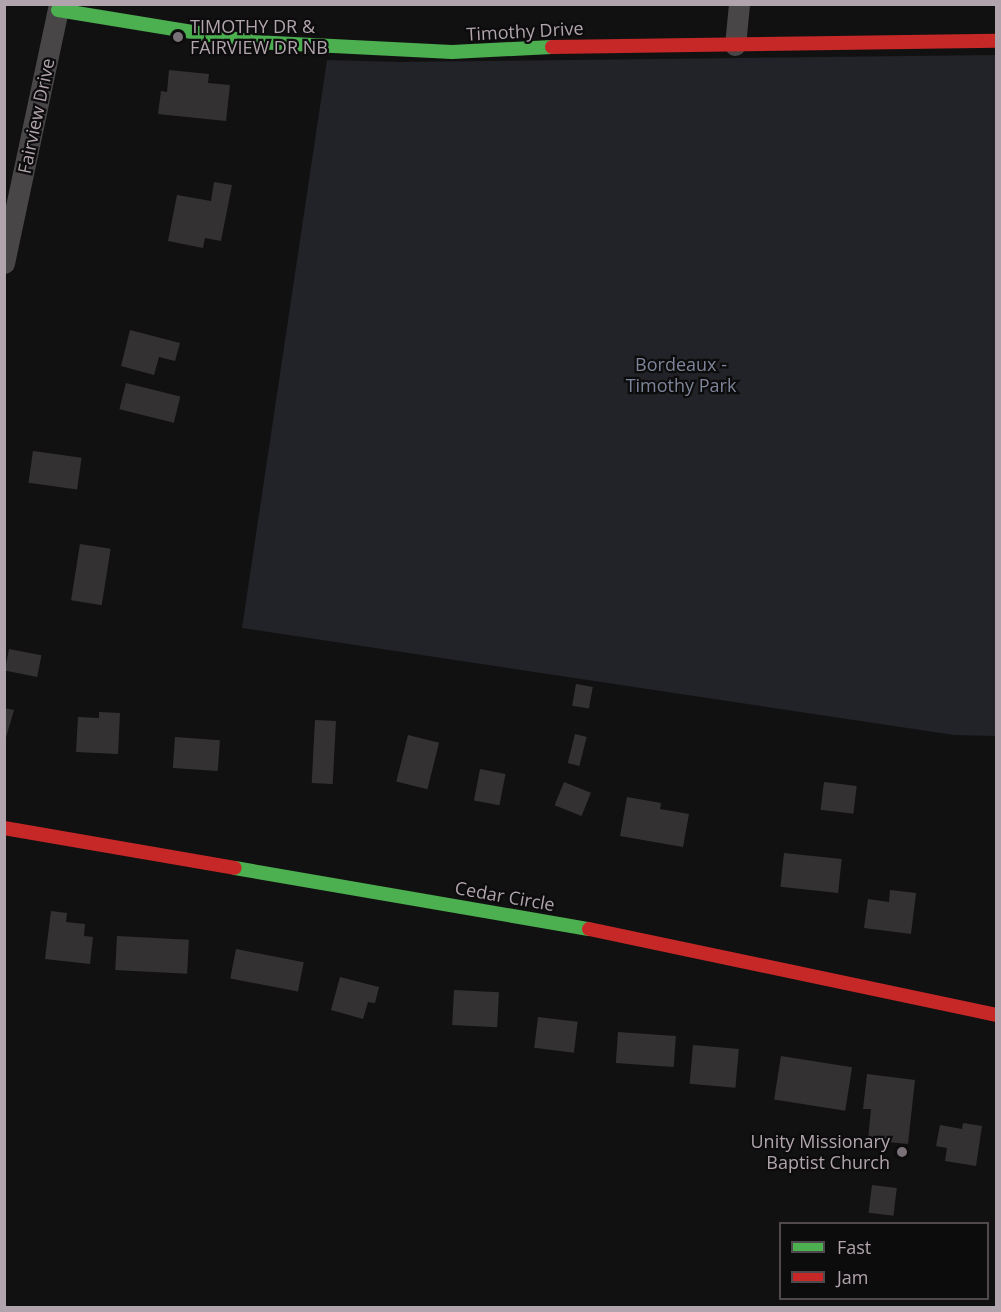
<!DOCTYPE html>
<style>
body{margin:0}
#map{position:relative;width:1001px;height:1312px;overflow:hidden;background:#121112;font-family:"Open Sans",sans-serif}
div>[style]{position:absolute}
.green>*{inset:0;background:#222328}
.building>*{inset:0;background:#343133;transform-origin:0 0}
.street>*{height:21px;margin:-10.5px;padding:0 10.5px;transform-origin:10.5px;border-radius:10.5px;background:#494648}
.fast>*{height:14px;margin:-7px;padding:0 7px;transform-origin:7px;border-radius:7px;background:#4caf50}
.jam>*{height:14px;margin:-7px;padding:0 7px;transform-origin:7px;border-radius:7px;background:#c62828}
.dots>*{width:16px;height:16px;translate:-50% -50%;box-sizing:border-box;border:3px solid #0d0c0d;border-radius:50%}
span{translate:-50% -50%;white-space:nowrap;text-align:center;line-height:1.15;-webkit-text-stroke:4.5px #0d0c0d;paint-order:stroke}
.poi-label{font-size:18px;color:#b1a4ad}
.left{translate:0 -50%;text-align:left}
.right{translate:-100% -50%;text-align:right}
.street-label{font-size:18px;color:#b1a4ad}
.park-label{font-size:18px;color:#7d859a}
.frame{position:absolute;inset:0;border:6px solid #b1a4ad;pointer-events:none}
.legend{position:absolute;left:779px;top:1222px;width:210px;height:78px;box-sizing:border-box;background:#0d0c0d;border:2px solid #4f494d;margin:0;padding:8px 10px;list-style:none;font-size:18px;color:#b1a4ad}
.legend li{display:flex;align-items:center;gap:12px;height:30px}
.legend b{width:30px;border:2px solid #4f494d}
</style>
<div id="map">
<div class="green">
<i style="clip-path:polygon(996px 55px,996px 736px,954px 735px,242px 628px,327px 60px,398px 62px)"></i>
</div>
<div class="building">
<i style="clip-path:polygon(169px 70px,209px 74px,208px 83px,230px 85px,226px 121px,158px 114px,161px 91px,167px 92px)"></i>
<i style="clip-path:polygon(214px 182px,232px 185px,221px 241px,205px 238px,203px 248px,168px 241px,177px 195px,211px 201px)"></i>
<i style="clip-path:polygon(130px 330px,180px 343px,175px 361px,159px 357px,154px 375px,121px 366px)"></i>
<i style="left:126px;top:383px;width:56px;height:27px;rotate:14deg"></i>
<i style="left:33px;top:451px;width:49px;height:32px;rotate:8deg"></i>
<i style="left:80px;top:544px;width:31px;height:57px;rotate:9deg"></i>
<i style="left:9px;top:649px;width:33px;height:22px;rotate:11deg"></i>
<i style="left:576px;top:684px;width:17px;height:22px;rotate:10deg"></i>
<i style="clip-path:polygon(4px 708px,14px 710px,5px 741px,4px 741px)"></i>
<i style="clip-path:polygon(99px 712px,120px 713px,118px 754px,76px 752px,78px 717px,99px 718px)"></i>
<i style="left:315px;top:720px;width:21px;height:63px;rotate:3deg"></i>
<i style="left:575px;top:734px;width:12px;height:30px;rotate:14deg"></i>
<i style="left:408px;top:735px;width:32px;height:48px;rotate:14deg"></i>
<i style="left:175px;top:737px;width:45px;height:31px;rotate:4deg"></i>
<i style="left:480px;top:769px;width:26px;height:32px;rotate:11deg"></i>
<i style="left:564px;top:782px;width:29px;height:25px;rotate:22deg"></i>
<i style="left:824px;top:782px;width:33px;height:28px;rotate:7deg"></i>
<i style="clip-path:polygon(627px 797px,661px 803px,660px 809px,689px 814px,683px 847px,620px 836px)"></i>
<i style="left:784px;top:853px;width:58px;height:34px;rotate:6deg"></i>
<i style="clip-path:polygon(890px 890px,916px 893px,911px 934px,864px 928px,868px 899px,889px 902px)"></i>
<i style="clip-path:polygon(51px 911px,67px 913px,66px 922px,85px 924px,84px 936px,93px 937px,90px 964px,45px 959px)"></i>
<i style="left:117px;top:936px;width:72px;height:34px;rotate:3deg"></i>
<i style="left:236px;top:949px;width:69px;height:30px;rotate:11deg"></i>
<i style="clip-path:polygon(340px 977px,379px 987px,375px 1003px,368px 1002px,363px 1019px,331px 1010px)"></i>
<i style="left:454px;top:990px;width:45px;height:35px;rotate:3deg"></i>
<i style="left:538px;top:1017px;width:40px;height:31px;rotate:7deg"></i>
<i style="left:618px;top:1032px;width:58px;height:31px;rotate:4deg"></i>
<i style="left:693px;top:1045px;width:46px;height:39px;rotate:5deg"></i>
<i style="left:781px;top:1056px;width:72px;height:44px;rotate:9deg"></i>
<i style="clip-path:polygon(867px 1074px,915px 1080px,908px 1144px,868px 1140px,871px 1109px,863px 1109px)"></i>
<i style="clip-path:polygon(963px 1123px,982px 1126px,976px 1166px,945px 1161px,947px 1148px,936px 1146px,940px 1125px,962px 1129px)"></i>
<i style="left:872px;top:1185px;width:25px;height:28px;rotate:7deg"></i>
</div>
<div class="street">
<i style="left:735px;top:45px;width:41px;rotate:-84.4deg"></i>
<i style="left:4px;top:263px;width:265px;rotate:-78deg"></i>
</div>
<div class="fast">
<i style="left:58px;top:10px;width:198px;rotate:9.3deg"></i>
<i style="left:253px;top:42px;width:199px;rotate:2.9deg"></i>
<i style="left:452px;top:52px;width:100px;rotate:-2.9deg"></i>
<i style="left:235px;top:868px;width:359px;rotate:9.8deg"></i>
</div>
<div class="jam">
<i style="left:552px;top:47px;width:444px;rotate:-0.8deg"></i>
<i style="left:4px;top:828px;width:234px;rotate:9.8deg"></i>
<i style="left:589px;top:929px;width:416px;rotate:11.9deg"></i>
</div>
<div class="dots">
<i style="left:178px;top:37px;background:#797177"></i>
<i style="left:902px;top:1152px;background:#797177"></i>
</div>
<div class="poi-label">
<span class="left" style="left:190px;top:37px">TIMOTHY DR &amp;<br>FAIRVIEW DR NB</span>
<span class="right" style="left:890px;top:1152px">Unity Missionary<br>Baptist Church</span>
</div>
<div class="street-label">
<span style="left:525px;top:31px;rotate:-3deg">Timothy Drive</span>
<span style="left:36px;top:116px;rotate:-78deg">Fairview Drive</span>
<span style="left:505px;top:896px;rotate:10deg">Cedar Circle</span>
</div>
<div class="park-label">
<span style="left:681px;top:375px">Bordeaux -<br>Timothy Park</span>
</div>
<div class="frame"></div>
<ul class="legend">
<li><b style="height:8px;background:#4caf50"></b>Fast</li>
<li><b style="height:8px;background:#c62828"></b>Jam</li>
</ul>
</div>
